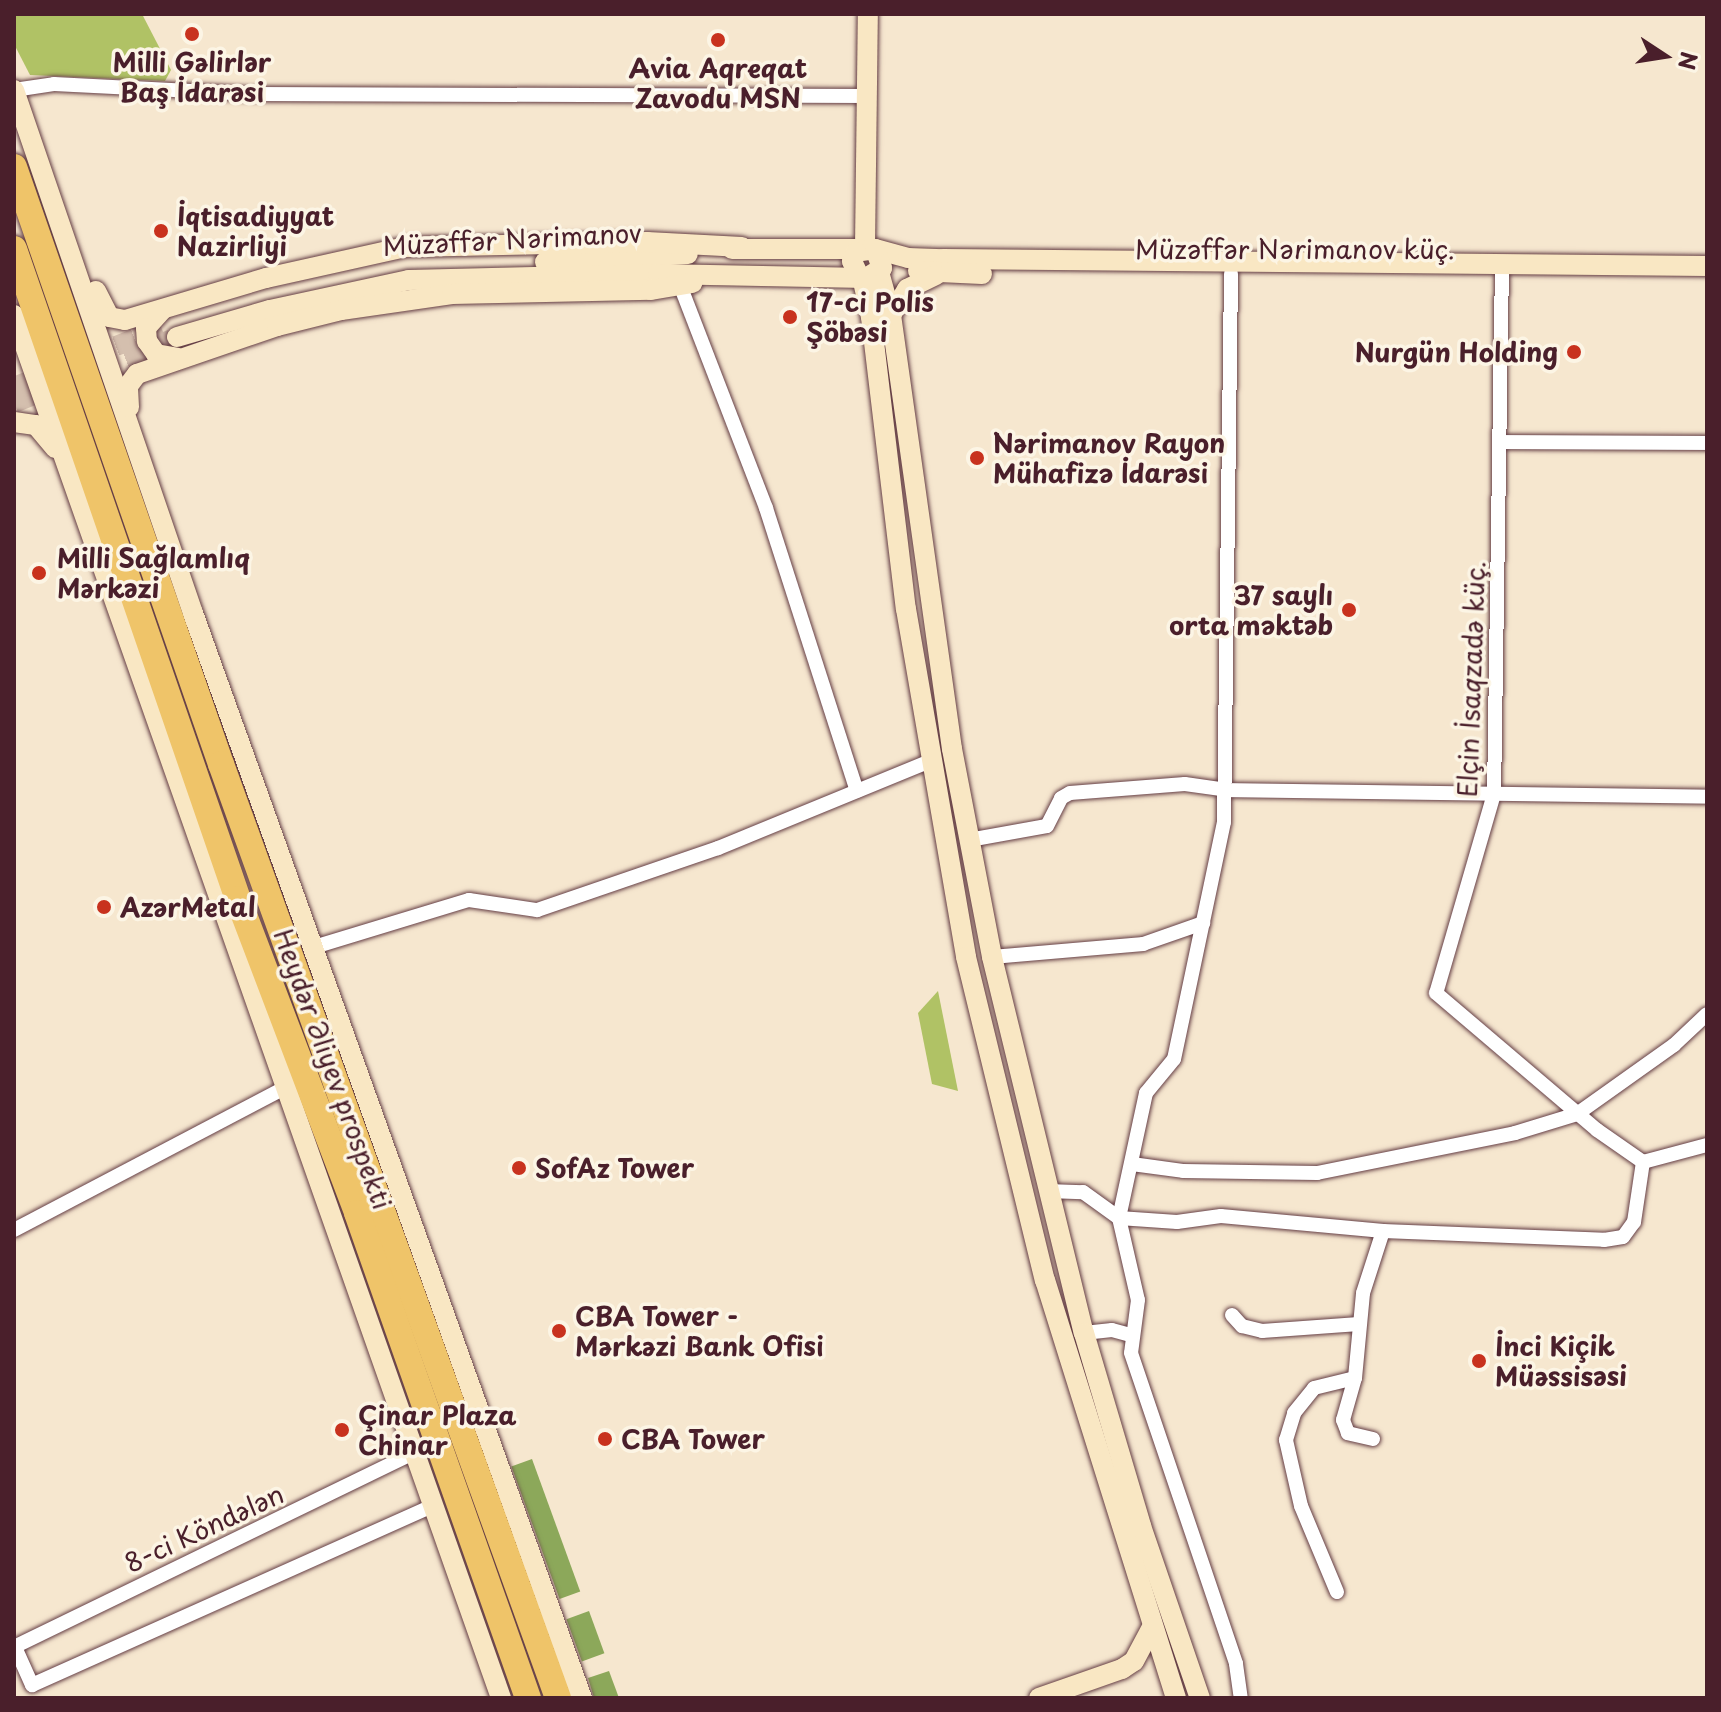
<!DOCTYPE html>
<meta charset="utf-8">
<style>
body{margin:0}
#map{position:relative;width:1721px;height:1712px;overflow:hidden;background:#f6e7cf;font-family:"Playpen Sans",sans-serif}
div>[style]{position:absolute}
.green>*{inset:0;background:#b0c265}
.forest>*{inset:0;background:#8ca85a;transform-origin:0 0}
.secondary-tunnel>*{height:20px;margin-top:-10px;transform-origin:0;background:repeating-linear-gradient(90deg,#d4bfae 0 20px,transparent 0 30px)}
.roads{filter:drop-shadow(0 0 2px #643d44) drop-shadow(0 0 2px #643d44)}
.street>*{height:14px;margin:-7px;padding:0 7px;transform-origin:7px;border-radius:7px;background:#fff}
.secondary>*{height:20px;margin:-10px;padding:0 10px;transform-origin:10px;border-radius:10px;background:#f9e7c3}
.highway>*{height:26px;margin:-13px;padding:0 13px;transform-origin:13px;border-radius:13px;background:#efc469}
.dots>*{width:22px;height:22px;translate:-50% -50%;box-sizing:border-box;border:4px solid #fcf5e5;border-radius:50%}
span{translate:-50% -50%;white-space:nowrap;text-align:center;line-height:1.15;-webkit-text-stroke:7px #fcf5e5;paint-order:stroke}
.poi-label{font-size:26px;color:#4a1f2b;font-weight:700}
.left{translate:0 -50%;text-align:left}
.right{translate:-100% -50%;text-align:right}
.street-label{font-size:26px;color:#4a1f2b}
.frame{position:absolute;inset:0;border:16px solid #4a1f2b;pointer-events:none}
.north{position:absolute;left:1625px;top:16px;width:80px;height:80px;-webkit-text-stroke:6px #fcf5e5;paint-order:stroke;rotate:102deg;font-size:22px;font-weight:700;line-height:32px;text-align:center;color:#4a1f2b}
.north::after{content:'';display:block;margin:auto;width:28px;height:36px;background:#4a1f2b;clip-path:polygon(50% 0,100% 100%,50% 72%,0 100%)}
</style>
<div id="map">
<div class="green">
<i style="clip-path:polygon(14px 14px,142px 14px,171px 70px,165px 81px,30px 75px,14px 44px)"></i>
<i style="clip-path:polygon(938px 991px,958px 1091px,932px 1084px,918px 1013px)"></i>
</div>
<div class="forest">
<i style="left:532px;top:1459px;width:141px;height:22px;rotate:70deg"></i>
<i style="left:589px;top:1611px;width:45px;height:24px;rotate:70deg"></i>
<i style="clip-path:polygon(609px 1671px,619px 1698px,594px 1698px,588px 1678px)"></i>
</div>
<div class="secondary-tunnel">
<i style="left:88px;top:357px;width:79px;rotate:-21.4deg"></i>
<i style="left:14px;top:387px;width:40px;rotate:-22deg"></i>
<i style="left:14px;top:403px;width:176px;rotate:-22deg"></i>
</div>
<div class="roads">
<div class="street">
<i style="left:14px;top:90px;width:40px;rotate:-8.5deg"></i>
<i style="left:54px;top:84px;width:200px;rotate:2.9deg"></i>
<i style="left:254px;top:94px;width:614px;rotate:0.19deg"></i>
<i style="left:1502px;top:264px;width:530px;rotate:90.86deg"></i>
<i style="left:1494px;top:794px;width:207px;rotate:106.2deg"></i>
<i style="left:1436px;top:993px;width:211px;rotate:40.4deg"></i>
<i style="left:1597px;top:1130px;width:56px;rotate:34.8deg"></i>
<i style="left:1231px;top:274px;width:548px;rotate:90.73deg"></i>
<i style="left:1224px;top:822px;width:242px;rotate:101.9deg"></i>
<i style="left:1174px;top:1059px;width:44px;rotate:129.5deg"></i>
<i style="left:1146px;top:1093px;width:128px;rotate:102.2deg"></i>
<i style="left:1119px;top:1218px;width:84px;rotate:77deg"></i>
<i style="left:1138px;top:1300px;width:53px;rotate:97.5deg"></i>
<i style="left:1131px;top:1353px;width:328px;rotate:71.3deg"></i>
<i style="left:1236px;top:1664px;width:34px;rotate:82deg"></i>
<i style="left:680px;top:285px;width:239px;rotate:68.9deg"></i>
<i style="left:766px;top:508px;width:297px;rotate:72.2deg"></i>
<i style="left:1500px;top:442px;width:207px;rotate:0.3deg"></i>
<i style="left:969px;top:840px;width:79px;rotate:-10.2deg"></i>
<i style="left:1047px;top:826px;width:31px;rotate:-63deg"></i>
<i style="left:1061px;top:798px;width:10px;rotate:-29deg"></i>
<i style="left:1070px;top:793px;width:115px;rotate:-4.5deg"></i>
<i style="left:1185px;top:784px;width:42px;rotate:8.1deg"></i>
<i style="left:1227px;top:790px;width:480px;rotate:0.8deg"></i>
<i style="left:314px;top:947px;width:162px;rotate:-16.9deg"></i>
<i style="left:469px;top:900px;width:69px;rotate:8.4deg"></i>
<i style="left:537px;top:910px;width:191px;rotate:-18.9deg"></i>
<i style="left:718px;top:848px;width:229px;rotate:-22.3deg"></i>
<i style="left:992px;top:957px;width:152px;rotate:-4.9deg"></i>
<i style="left:1143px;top:944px;width:64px;rotate:-19.3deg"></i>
<i style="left:1643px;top:1162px;width:66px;rotate:-14.9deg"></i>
<i style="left:1132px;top:1164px;width:51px;rotate:7.8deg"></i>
<i style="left:1183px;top:1171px;width:134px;rotate:0.9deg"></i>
<i style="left:1317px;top:1173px;width:202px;rotate:-11.4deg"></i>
<i style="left:1515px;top:1133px;width:65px;rotate:-17deg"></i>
<i style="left:1577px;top:1114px;width:119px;rotate:-35.4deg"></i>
<i style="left:1674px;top:1045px;width:45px;rotate:-43.2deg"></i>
<i style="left:1047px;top:1191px;width:36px;rotate:2deg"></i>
<i style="left:1083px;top:1192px;width:44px;rotate:35.8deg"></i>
<i style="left:1119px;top:1218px;width:58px;rotate:3.9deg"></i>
<i style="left:1177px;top:1222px;width:44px;rotate:-7.8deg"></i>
<i style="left:1221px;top:1216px;width:163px;rotate:5.3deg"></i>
<i style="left:1383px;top:1231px;width:221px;rotate:2.3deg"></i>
<i style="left:1604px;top:1240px;width:19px;rotate:-9deg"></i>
<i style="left:1623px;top:1237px;width:19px;rotate:-54deg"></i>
<i style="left:1634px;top:1222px;width:61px;rotate:-81.5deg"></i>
<i style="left:14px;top:1230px;width:307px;rotate:-27.7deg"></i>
<i style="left:1232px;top:1315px;width:15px;rotate:48deg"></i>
<i style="left:1242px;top:1326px;width:21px;rotate:14deg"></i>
<i style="left:1262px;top:1331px;width:97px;rotate:-4.1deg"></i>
<i style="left:1084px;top:1333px;width:28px;rotate:-6deg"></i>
<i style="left:1112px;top:1330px;width:20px;rotate:15deg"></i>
<i style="left:1373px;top:1439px;width:26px;rotate:-167deg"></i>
<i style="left:1348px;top:1433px;width:14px;rotate:-111deg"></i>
<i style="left:1343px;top:1420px;width:44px;rotate:-74.1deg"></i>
<i style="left:1355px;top:1378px;width:85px;rotate:-84.6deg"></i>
<i style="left:1363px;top:1293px;width:65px;rotate:-72.1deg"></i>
<i style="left:1337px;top:1592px;width:93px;rotate:-112.7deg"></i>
<i style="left:1301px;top:1506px;width:68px;rotate:-102.8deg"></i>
<i style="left:1286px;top:1440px;width:28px;rotate:-73deg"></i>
<i style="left:1294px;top:1413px;width:32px;rotate:-51deg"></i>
<i style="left:1314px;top:1388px;width:42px;rotate:-13.7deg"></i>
<i style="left:14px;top:1647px;width:445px;rotate:-25.9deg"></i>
<i style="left:15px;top:1647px;width:42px;rotate:65.9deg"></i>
<i style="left:32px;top:1685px;width:440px;rotate:-24.1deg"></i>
</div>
<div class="secondary">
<i style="left:14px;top:90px;width:553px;rotate:71.11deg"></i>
<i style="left:193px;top:613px;width:1153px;rotate:70.28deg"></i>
<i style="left:865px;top:247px;width:233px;rotate:-89.3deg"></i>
<i style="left:732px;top:249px;width:128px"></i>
<i style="left:875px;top:249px;width:34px;rotate:15deg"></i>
<i style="left:908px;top:258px;width:35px;rotate:2deg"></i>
<i style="left:943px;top:259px;width:764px;rotate:0.52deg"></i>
<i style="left:545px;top:262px;width:143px;rotate:-3.2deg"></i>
<i style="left:918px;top:271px;width:64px;rotate:2.7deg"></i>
<i style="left:879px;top:272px;width:45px;rotate:74.4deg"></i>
<i style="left:891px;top:315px;width:438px;rotate:82deg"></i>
<i style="left:952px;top:749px;width:212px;rotate:79.1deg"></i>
<i style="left:992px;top:957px;width:387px;rotate:76.3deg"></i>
<i style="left:1084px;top:1333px;width:201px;rotate:73.5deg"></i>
<i style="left:1141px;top:1526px;width:182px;rotate:71.1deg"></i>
<i style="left:862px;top:277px;width:41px;rotate:77.3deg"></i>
<i style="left:871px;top:317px;width:294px;rotate:83.2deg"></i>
<i style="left:906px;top:609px;width:353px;rotate:80.2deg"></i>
<i style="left:966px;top:957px;width:333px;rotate:76.3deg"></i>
<i style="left:1045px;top:1280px;width:438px;rotate:72.6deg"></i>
<i style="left:96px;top:291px;width:29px;rotate:63deg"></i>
<i style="left:109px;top:317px;width:16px;rotate:11deg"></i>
<i style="left:125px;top:320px;width:147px;rotate:-16.6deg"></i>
<i style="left:266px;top:278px;width:143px;rotate:-12.5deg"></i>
<i style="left:406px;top:247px;width:241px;rotate:-1.2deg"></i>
<i style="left:647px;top:242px;width:95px;rotate:3deg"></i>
<i style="left:162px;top:310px;width:24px;rotate:132deg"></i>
<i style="left:146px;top:328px;width:13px;rotate:86deg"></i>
<i style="left:147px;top:341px;width:16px;rotate:55deg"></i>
<i style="left:156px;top:354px;width:22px;rotate:10deg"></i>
<i style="left:14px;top:315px;width:1466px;rotate:70.6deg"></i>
<i style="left:891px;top:315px;width:31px;rotate:-58deg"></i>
<i style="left:907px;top:289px;width:32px;rotate:-26deg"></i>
<i style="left:177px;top:337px;width:97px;rotate:-16.2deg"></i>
<i style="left:270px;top:310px;width:142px;rotate:-12.2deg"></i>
<i style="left:409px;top:280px;width:249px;rotate:-1.4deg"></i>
<i style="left:658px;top:274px;width:208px;rotate:1.1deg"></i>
<i style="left:866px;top:278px;width:19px;rotate:-32deg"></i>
<i style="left:882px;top:268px;width:20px;rotate:-110deg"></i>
<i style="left:875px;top:249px;width:19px;rotate:171deg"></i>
<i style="left:856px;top:252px;width:10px;rotate:114deg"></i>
<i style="left:852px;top:261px;width:14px;rotate:65deg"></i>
<i style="left:129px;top:407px;width:21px;rotate:-93deg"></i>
<i style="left:128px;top:386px;width:15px;rotate:-53deg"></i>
<i style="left:137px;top:374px;width:148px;rotate:-18.9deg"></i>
<i style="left:277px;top:326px;width:66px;rotate:-14deg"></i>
<i style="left:341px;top:310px;width:112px;rotate:-8.2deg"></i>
<i style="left:452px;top:294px;width:199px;rotate:-1.2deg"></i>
<i style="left:651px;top:290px;width:42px;rotate:-9.7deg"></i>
<i style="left:14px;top:422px;width:22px;rotate:8deg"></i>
<i style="left:36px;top:425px;width:30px;rotate:50deg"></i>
<i style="left:1039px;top:1698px;width:88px;rotate:-19.3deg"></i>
<i style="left:1122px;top:1669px;width:14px;rotate:-34deg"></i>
<i style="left:1134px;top:1661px;width:38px;rotate:-62deg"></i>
</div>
<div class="highway">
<i style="left:14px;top:167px;width:632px;rotate:70.88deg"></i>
<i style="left:221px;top:764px;width:993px;rotate:70.16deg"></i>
<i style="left:14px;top:249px;width:688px;rotate:70.99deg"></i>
<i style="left:238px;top:899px;width:336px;rotate:69.2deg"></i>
<i style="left:357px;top:1213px;width:514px;rotate:70.58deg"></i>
</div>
</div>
<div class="dots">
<i style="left:192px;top:34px;background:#c8321e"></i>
<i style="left:718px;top:40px;background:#c8321e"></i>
<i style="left:161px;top:231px;background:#c8321e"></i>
<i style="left:790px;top:317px;background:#c8321e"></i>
<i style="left:1574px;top:352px;background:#c8321e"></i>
<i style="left:977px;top:458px;background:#c8321e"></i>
<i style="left:39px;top:573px;background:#c8321e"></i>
<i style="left:1349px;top:610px;background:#c8321e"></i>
<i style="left:104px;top:907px;background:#c8321e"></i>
<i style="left:519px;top:1168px;background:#c8321e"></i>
<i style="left:559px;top:1331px;background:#c8321e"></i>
<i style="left:1479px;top:1361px;background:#c8321e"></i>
<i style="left:342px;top:1430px;background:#c8321e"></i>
<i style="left:605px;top:1439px;background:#c8321e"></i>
</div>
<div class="poi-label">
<span style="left:192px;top:77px">Milli Gəlirlər<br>Baş İdarəsi</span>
<span style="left:718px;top:83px">Avia Aqreqat<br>Zavodu MSN</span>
<span class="left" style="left:177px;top:231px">İqtisadiyyat<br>Nazirliyi</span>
<span class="left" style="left:806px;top:317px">17-ci Polis<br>Şöbəsi</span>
<span class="right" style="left:1558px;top:352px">Nurgün Holding</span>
<span class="left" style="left:993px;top:458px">Nərimanov Rayon<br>Mühafizə İdarəsi</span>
<span class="left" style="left:57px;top:573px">Milli Sağlamlıq<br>Mərkəzi</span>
<span class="right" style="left:1333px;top:610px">37 saylı<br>orta məktəb</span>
<span class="left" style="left:120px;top:907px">AzərMetal</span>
<span class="left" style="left:535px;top:1168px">SofAz Tower</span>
<span class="left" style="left:575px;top:1331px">CBA Tower -<br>Mərkəzi Bank Ofisi</span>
<span class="left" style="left:1495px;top:1361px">İnci Kiçik<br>Müəssisəsi</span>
<span class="left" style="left:358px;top:1430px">Çinar Plaza<br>Chinar</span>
<span class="left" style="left:621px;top:1439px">CBA Tower</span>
</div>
<div class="street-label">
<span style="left:512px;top:239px;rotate:-3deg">Müzəffər Nərimanov</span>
<span style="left:1295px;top:249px">Müzəffər Nərimanov küç.</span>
<span style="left:1471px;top:679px;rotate:-88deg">Elçin İsaqzadə küç.</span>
<span style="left:333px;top:1069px;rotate:70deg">Heydər Əliyev prospekti</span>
<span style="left:204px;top:1528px;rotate:-25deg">8-ci Köndələn</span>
</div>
<div class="frame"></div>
<div class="north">N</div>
</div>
